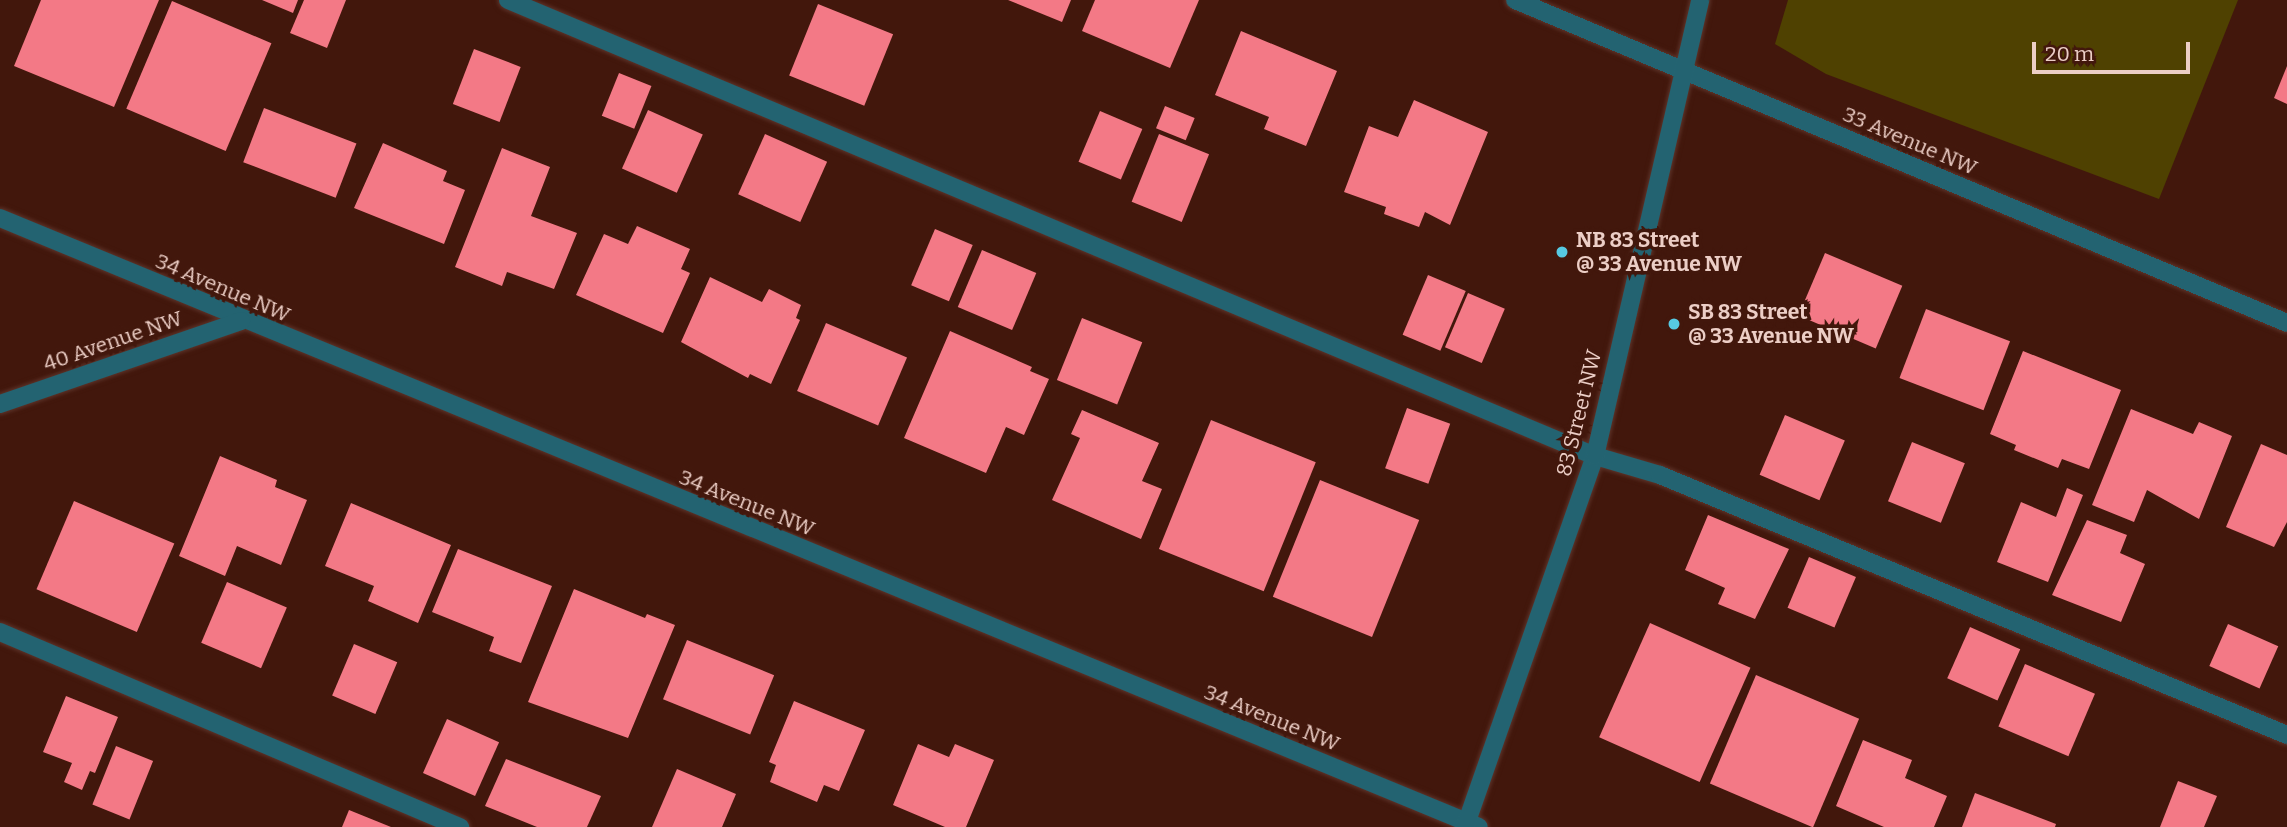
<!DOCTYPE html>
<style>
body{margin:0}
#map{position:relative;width:2287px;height:827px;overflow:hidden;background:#42170c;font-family:Bitter,serif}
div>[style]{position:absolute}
.green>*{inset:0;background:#4f4101}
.building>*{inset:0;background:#f37986;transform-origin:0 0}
.roads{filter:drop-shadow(0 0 2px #5d342a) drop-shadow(0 0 2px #5d342a)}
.minor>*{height:18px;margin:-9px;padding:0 9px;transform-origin:9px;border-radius:9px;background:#236371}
.dots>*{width:19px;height:19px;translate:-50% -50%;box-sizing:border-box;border:4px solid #42170c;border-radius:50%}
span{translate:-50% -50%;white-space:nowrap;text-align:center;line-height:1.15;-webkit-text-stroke:7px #42170c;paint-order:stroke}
.street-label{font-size:21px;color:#eccec6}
.poi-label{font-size:21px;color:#eccec6;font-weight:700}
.left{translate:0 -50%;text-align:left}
.scale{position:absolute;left:2032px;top:42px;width:158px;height:32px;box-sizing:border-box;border:4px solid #eccec6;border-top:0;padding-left:9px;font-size:21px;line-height:24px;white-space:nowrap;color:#eccec6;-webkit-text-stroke:5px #42170c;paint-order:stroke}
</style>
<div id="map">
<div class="green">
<i style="clip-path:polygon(1788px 0,2238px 0,2159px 199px,1826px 74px,1775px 44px)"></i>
</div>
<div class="building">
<i style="clip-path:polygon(41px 0,159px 0,114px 107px,14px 66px)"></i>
<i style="clip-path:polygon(262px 0,298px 0,293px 13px)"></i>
<i style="clip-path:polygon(304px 0,346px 0,327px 48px,290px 33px)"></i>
<i style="clip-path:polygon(1008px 0,1071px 0,1062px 22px)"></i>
<i style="clip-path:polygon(1095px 0,1199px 0,1170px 68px,1082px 31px)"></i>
<i style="left:172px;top:1px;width:108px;height:117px;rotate:23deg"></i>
<i style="left:818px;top:4px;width:81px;height:77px;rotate:22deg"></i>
<i style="clip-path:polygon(1241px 31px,1337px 71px,1306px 146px,1264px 129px,1269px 117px,1215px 95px)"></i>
<i style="left:474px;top:49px;width:50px;height:59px;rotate:21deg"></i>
<i style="clip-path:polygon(2287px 66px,2287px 104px,2274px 98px)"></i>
<i style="left:619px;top:73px;width:35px;height:46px;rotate:22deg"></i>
<i style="clip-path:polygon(1414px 100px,1488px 132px,1450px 225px,1425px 212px,1419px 227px,1384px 214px,1386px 207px,1344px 192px,1369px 126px,1398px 137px)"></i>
<i style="left:1165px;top:106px;width:32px;height:24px;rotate:22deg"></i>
<i style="left:264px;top:108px;width:99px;height:58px;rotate:21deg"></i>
<i style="left:648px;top:110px;width:60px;height:64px;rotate:24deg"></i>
<i style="left:1100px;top:111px;width:46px;height:55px;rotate:23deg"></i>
<i style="left:765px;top:134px;width:68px;height:66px;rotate:24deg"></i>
<i style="left:1159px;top:134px;width:54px;height:73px;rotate:22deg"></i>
<i style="clip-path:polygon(383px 143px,447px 171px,443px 181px,465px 190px,444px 244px,354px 208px)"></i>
<i style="clip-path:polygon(502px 148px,550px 167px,531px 216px,577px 233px,554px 289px,507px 272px,502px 286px,455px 267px)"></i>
<i style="clip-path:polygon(637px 226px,690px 249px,681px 269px,690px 273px,663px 333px,576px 295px,604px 234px,628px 244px)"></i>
<i style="left:935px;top:229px;width:41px;height:61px;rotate:23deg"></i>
<i style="left:982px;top:250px;width:59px;height:62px;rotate:23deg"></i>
<i style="left:1825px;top:253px;width:84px;height:68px;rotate:23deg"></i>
<i style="left:1428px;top:275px;width:41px;height:65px;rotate:23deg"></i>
<i style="clip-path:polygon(710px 277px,762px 302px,769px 289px,801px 305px,796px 318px,800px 320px,771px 384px,750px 374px,748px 378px,681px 342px)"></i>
<i style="left:1468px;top:293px;width:40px;height:59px;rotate:23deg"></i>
<i style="left:1926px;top:309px;width:90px;height:74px;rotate:21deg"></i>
<i style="left:1082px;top:318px;width:65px;height:67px;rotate:22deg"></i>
<i style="left:826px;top:323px;width:88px;height:74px;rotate:23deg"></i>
<i style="clip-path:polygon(950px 331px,1032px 367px,1030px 371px,1049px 379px,1024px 435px,1006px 427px,986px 473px,904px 438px)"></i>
<i style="clip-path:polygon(2023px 351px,2121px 390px,2089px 469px,2062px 459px,2058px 468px,2014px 450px,2016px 445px,1990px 434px)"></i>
<i style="left:1407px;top:408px;width:46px;height:64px;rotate:20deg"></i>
<i style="clip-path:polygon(2131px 409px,2193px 434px,2199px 422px,2232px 436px,2199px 519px,2147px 490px,2134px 522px,2092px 505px)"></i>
<i style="clip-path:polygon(1082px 410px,1159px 443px,1142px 481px,1162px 489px,1141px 539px,1052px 500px,1080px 438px,1071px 434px)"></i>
<i style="left:1785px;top:415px;width:65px;height:65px;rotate:23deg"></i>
<i style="left:1211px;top:420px;width:113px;height:139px;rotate:22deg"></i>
<i style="left:1912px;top:442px;width:57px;height:64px;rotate:22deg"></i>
<i style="clip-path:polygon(2261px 444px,2287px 455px,2287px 522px,2274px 547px,2226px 527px)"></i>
<i style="clip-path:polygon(220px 456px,277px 480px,275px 487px,307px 500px,281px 565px,237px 546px,225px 576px,179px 556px)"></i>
<i style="left:1320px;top:480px;width:107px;height:126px;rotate:22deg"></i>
<i style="clip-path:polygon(2067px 488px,2083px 495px,2048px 582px,1997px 562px,2021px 502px,2056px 517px)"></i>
<i style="left:74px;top:501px;width:109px;height:96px;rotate:23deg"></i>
<i style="clip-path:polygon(351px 503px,451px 545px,418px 623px,368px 601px,374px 586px,325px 566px)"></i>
<i style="clip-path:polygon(1708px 515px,1789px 549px,1755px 619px,1718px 604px,1725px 588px,1685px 570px)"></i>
<i style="clip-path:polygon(2087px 520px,2127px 535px,2120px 553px,2145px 564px,2121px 622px,2052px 595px)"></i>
<i style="clip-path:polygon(458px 549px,552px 586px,521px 663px,489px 651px,494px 637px,432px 612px)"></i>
<i style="left:1809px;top:557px;width:51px;height:55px;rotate:23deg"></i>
<i style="left:227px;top:582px;width:65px;height:66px;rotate:23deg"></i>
<i style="clip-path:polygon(574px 589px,645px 618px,647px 614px,675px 625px,628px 738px,528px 702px)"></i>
<i style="left:1650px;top:623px;width:110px;height:125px;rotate:24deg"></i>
<i style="left:2228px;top:624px;width:55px;height:46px;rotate:24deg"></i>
<i style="left:1970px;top:627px;width:55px;height:56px;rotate:24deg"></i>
<i style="left:687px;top:640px;width:94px;height:64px;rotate:22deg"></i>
<i style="left:354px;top:644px;width:47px;height:56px;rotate:23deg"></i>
<i style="left:2025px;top:664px;width:76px;height:68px;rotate:23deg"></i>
<i style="left:1756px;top:675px;width:112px;height:118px;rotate:23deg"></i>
<i style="clip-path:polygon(66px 696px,118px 717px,95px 773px,90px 771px,82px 790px,64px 782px,72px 763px,43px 752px)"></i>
<i style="clip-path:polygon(794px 701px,865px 730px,839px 791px,824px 785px,817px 802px,770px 782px,776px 765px,769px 762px)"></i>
<i style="left:447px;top:719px;width:57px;height:59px;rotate:24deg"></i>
<i style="clip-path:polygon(1863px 740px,1912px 760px,1905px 778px,1947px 796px,1934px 827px,1884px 827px,1836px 806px)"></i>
<i style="clip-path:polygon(918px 744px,949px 757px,955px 744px,994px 760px,966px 827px,945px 827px,893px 805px)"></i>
<i style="left:116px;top:746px;width:40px;height:63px;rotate:22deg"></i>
<i style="clip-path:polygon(506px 759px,601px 796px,587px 827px,537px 827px,485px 806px)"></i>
<i style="clip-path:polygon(677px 769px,736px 794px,722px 827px,652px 827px)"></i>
<i style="clip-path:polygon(2178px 781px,2217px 796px,2204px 827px,2160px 827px)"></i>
<i style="clip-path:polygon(1975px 793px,2056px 824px,2055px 827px,1962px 827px)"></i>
<i style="clip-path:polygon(349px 810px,391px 827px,342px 827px)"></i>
</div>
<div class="roads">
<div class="minor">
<i style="left:508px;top:0;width:1179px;rotate:22.76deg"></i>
<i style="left:1595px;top:456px;width:68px;rotate:16.3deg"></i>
<i style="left:1660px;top:475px;width:679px;rotate:22.52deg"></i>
<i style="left:1515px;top:0;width:837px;rotate:22.7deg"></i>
<i style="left:0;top:218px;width:1599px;rotate:22.38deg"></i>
<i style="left:0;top:404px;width:255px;rotate:-19deg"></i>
<i style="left:0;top:632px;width:500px;rotate:23deg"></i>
<i style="left:1465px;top:827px;width:393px;rotate:-70.7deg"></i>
<i style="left:1595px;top:456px;width:468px;rotate:-77deg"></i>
</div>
</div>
<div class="dots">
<i style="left:1562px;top:252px;background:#57c9e2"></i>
<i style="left:1674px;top:324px;background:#57c9e2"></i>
</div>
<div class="street-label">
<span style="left:1910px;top:141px;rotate:23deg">33 Avenue NW</span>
<span style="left:223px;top:288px;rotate:23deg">34 Avenue NW</span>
<span style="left:113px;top:341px;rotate:-19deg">40 Avenue NW</span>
<span style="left:1579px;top:413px;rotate:-76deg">83 Street NW</span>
<span style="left:747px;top:503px;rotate:22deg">34 Avenue NW</span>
<span style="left:1272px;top:718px;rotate:22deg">34 Avenue NW</span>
</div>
<div class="poi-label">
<span class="left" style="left:1576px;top:252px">NB 83 Street<br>@ 33 Avenue NW</span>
<span class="left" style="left:1688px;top:324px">SB 83 Street<br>@ 33 Avenue NW</span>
</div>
<div class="scale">20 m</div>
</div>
